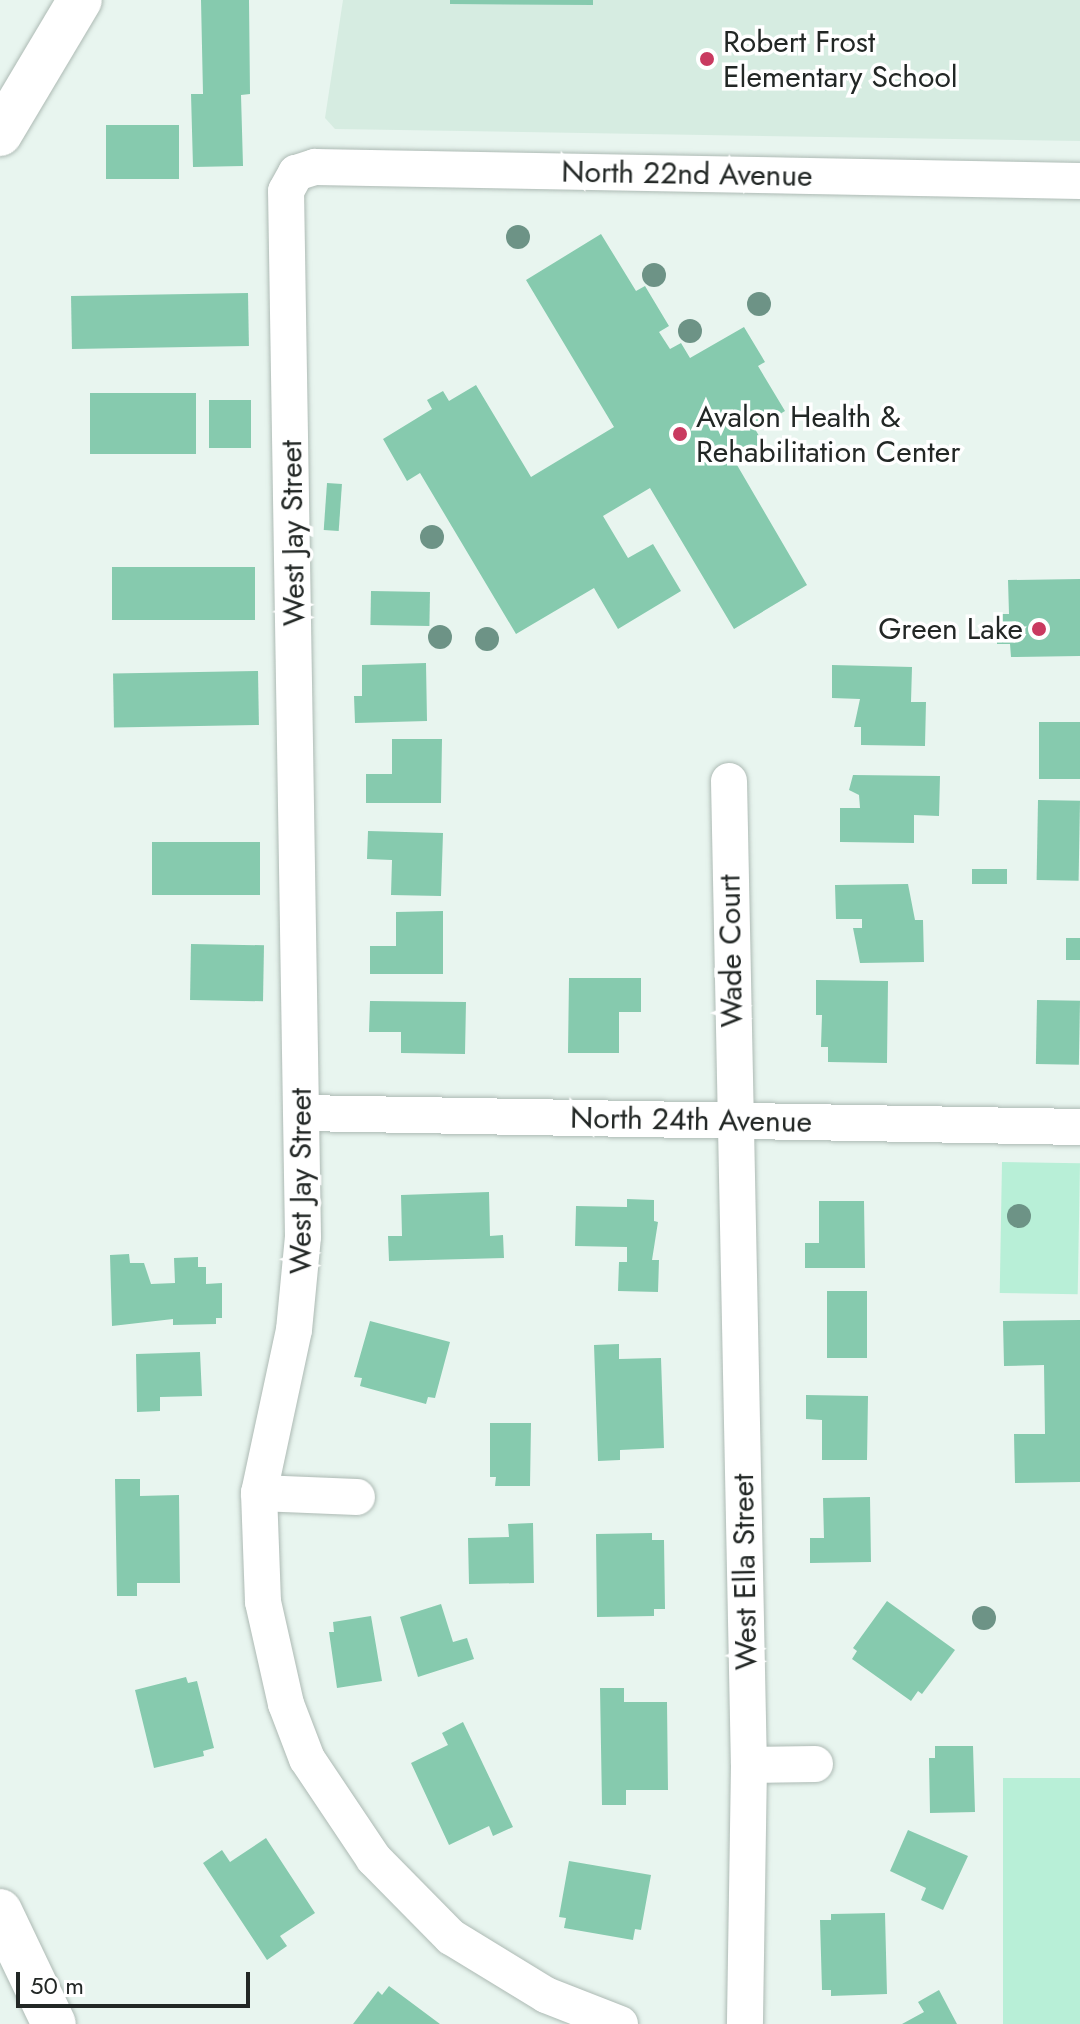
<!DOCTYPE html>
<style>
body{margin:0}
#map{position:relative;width:1080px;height:2024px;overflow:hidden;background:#e8f5ef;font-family:Jost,sans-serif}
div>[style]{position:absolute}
.built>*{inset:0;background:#d6ece1}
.green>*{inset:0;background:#b8efd7;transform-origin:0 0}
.building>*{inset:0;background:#86caae;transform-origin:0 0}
.roads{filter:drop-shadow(0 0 2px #adbab4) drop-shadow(0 0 2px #adbab4)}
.minor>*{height:36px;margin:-18px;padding:0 18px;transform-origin:18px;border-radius:18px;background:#fff}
.motorway>*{height:44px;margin:-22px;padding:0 22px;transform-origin:22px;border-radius:22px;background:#fff}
.trees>*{width:24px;height:24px;margin:-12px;border-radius:50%;background:#6d9386}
.dots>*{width:22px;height:22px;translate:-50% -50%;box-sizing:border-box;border:4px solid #fff;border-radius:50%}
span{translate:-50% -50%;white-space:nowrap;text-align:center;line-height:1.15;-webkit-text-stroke:7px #fff;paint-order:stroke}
.poi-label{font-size:30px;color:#222725}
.left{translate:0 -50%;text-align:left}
.right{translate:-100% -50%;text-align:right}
.street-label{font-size:30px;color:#222725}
.scale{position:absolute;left:16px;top:1972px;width:234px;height:36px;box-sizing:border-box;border:4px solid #222725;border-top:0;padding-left:10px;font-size:24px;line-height:28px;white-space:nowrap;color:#222725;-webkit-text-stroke:6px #fff;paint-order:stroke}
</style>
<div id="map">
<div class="built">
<i style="clip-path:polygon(343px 0,1080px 0,1080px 141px,335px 129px,325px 118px)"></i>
</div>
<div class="green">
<i style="left:1002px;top:1162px;width:78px;height:131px;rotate:1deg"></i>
<i style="left:1080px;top:1778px;width:246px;height:77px;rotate:90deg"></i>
</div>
<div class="building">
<i style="clip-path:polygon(201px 0,249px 0,250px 94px,241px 95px,243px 166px,193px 167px,191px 94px,203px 94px)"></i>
<i style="clip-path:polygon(450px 0,593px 0,593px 5px,450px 4px)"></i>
<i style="left:106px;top:125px;width:73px;height:54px"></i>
<i style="clip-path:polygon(601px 234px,636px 291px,645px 286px,669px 326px,659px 332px,670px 349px,681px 343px,690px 358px,744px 327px,765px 362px,758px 366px,785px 411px,755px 429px,766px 448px,737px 465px,807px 585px,734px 629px,650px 488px,603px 516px,628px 558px,653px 544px,681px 591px,618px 629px,594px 588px,516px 634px,420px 473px,407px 481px,383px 439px,432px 409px,427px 400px,443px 391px,449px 401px,476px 385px,531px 477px,614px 427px,526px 280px)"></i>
<i style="left:248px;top:293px;width:53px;height:177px;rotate:89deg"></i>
<i style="left:90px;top:393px;width:106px;height:61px"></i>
<i style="left:209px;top:400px;width:42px;height:48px"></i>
<i style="left:327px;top:483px;width:15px;height:47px;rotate:4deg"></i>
<i style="left:255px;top:567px;width:53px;height:143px;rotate:90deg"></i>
<i style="clip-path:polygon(1080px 579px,1080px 656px,1011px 657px,1010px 644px,997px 644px,997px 614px,1009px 614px,1008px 580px)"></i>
<i style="left:371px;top:591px;width:59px;height:34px;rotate:1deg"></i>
<i style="clip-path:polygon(426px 663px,427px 721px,355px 723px,354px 696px,362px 696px,362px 665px)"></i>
<i style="clip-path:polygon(832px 665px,912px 667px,911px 702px,926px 702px,925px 746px,861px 745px,861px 727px,854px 727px,860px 699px,832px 698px)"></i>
<i style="left:258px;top:671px;width:54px;height:145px;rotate:89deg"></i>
<i style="left:1039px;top:722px;width:41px;height:57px"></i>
<i style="clip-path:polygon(392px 739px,442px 739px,441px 803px,366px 803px,366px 774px,392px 774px)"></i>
<i style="clip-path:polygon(853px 775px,940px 776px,939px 816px,914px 815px,914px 843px,840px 842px,840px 808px,860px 808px,859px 795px,849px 790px)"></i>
<i style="left:1038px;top:800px;width:42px;height:80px;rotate:1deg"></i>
<i style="clip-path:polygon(368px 831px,443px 833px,441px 896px,391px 895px,392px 860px,367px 859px)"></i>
<i style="left:152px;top:842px;width:108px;height:53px"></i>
<i style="left:972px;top:869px;width:35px;height:15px"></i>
<i style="clip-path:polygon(908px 884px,915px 920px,923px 920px,924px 962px,860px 963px,853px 928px,862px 928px,862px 919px,836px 919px,835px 885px)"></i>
<i style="clip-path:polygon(443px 911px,443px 974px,370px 974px,370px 946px,396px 946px,396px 912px)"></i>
<i style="left:1066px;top:938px;width:14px;height:22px"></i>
<i style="left:191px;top:944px;width:73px;height:56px;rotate:1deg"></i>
<i style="clip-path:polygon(569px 978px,641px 978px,641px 1012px,619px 1012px,619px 1053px,568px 1053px)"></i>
<i style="clip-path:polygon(816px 980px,888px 981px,887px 1063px,828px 1062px,828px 1047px,821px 1047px,822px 1015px,816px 1015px)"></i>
<i style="left:1037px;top:1000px;width:43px;height:64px;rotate:1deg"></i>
<i style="clip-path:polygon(370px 1001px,466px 1002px,465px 1054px,401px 1053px,401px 1032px,369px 1032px)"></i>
<i style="clip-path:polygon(489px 1192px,490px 1236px,503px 1235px,504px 1258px,389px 1261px,388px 1236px,402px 1236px,401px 1195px)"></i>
<i style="clip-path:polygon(627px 1199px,654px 1200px,654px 1221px,658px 1222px,652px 1260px,659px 1260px,658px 1292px,618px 1291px,619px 1262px,627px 1262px,627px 1247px,575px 1246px,576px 1206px,627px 1207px)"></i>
<i style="clip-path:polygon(819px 1201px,864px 1201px,865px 1268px,805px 1268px,805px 1243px,819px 1243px)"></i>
<i style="clip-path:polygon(129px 1254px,130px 1263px,144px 1263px,151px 1284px,175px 1283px,174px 1258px,198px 1257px,198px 1267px,206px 1267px,206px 1284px,222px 1283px,222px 1318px,216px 1318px,216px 1324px,173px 1325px,173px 1319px,112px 1326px,110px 1255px)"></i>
<i style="left:827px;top:1291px;width:40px;height:67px"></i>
<i style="clip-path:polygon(1080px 1320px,1080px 1482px,1015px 1483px,1014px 1434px,1045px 1434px,1044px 1365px,1004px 1366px,1003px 1321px)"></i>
<i style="clip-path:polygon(370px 1321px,450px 1342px,435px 1398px,428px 1397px,426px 1404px,360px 1386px,362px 1378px,354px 1377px)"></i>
<i style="clip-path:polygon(619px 1344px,619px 1359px,661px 1358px,664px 1448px,620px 1450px,620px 1460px,598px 1461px,594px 1345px)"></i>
<i style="clip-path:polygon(200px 1352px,202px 1396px,160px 1397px,160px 1411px,137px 1412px,136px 1354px)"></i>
<i style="clip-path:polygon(806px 1395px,868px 1396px,867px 1460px,822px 1460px,822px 1420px,806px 1419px)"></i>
<i style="clip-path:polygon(490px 1423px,531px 1423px,530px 1486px,495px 1486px,496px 1477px,490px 1477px)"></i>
<i style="clip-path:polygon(115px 1479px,140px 1479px,140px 1496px,179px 1495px,180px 1583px,137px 1583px,137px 1596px,117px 1596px)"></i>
<i style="clip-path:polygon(870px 1497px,871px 1562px,810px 1563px,810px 1538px,824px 1538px,823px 1498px)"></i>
<i style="clip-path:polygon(533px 1523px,534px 1583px,469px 1584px,468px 1538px,509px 1537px,508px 1524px)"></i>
<i style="clip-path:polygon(652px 1533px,652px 1540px,664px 1540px,665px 1609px,654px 1609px,654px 1616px,597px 1617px,596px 1534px)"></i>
<i style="clip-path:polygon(887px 1601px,955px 1650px,922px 1694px,918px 1691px,911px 1701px,852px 1659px,857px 1651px,853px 1648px)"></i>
<i style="clip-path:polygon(441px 1604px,453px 1642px,467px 1638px,474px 1659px,418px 1677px,400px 1617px)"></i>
<i style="clip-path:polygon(371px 1616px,382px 1681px,337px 1688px,329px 1632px,334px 1632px,333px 1622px)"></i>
<i style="clip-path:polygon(186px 1677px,188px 1683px,197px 1681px,214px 1748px,203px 1751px,204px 1756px,154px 1768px,135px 1690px)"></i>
<i style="clip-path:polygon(600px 1688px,624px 1688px,624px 1702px,667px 1702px,668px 1790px,626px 1790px,626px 1805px,602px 1805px)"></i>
<i style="clip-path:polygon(463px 1722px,513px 1827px,493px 1836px,489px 1826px,449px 1845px,411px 1763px,448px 1745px,442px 1733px)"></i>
<i style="clip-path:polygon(935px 1746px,973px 1746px,975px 1812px,930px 1813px,929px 1758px,935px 1758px)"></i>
<i style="clip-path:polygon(908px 1830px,968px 1856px,943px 1910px,921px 1900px,926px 1888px,890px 1871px)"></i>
<i style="clip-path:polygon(266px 1838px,315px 1913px,280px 1936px,287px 1946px,267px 1960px,203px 1863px,222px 1850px,230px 1862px)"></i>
<i style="clip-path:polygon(569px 1861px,651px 1875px,641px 1930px,635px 1929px,633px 1940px,564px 1928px,566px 1918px,559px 1917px)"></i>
<i style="clip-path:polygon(885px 1913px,887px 1994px,831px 1996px,831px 1990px,822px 1990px,820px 1920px,831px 1920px,831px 1914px)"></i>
<i style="clip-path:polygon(389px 1986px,440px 2024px,353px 2024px,378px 1991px,382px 1995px)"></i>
<i style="clip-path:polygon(939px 1990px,957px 2024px,902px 2024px,924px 2012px,918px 2002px)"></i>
</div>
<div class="roads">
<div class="minor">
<i style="left:729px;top:781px;width:984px;rotate:88.84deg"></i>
<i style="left:749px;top:1765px;width:259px;rotate:90.9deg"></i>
<i style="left:302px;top:1113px;width:778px;rotate:1.03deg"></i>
<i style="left:259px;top:1493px;width:98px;rotate:2.3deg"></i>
<i style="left:749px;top:1765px;width:66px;rotate:-0.9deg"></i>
<i style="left:620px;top:2024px;width:79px;rotate:-158.6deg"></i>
<i style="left:546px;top:1995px;width:111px;rotate:-148.6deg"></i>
<i style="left:451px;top:1937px;width:110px;rotate:-134.6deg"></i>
<i style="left:374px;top:1859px;width:120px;rotate:-123.8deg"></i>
<i style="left:307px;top:1759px;width:59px;rotate:-110.9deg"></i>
<i style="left:286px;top:1704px;width:105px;rotate:-102.7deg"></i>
<i style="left:263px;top:1602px;width:109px;rotate:-92.1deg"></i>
<i style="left:259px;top:1493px;width:167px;rotate:-77.9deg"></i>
<i style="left:294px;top:1330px;width:93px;rotate:-84.5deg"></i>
<i style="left:303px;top:1237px;width:1046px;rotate:-90.93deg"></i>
<i style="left:286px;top:191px;width:21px;rotate:-61deg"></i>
<i style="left:296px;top:173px;width:20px;rotate:-18deg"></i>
<i style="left:315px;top:167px;width:765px;rotate:1.05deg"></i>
</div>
<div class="motorway">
<i style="left:0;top:134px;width:156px;rotate:-59.2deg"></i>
<i style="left:0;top:1911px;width:125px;rotate:64.5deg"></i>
</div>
</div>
<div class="trees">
<i style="left:518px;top:237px"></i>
<i style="left:654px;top:275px"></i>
<i style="left:759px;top:304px"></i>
<i style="left:690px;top:331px"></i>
<i style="left:432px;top:537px"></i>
<i style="left:440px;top:637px"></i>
<i style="left:487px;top:639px"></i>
<i style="left:1019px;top:1216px"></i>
<i style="left:984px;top:1618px"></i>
</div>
<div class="dots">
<i style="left:707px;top:59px;background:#c93a60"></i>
<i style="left:680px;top:434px;background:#c93a60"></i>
<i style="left:1039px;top:629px;background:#c93a60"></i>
</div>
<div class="poi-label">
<span class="left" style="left:723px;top:59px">Robert Frost<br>Elementary School</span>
<span class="left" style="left:696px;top:434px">Avalon Health &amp;<br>Rehabilitation Center</span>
<span class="right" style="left:1023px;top:629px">Green Lake</span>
</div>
<div class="street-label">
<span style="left:687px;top:174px;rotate:1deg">North 22nd Avenue</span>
<span style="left:293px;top:533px;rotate:-91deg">West Jay Street</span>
<span style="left:731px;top:951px;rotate:-91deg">Wade Court</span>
<span style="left:691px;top:1120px;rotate:1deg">North 24th Avenue</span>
<span style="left:301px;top:1181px;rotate:-90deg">West Jay Street</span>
<span style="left:745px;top:1572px;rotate:-91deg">West Ella Street</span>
</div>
<div class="scale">50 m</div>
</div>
